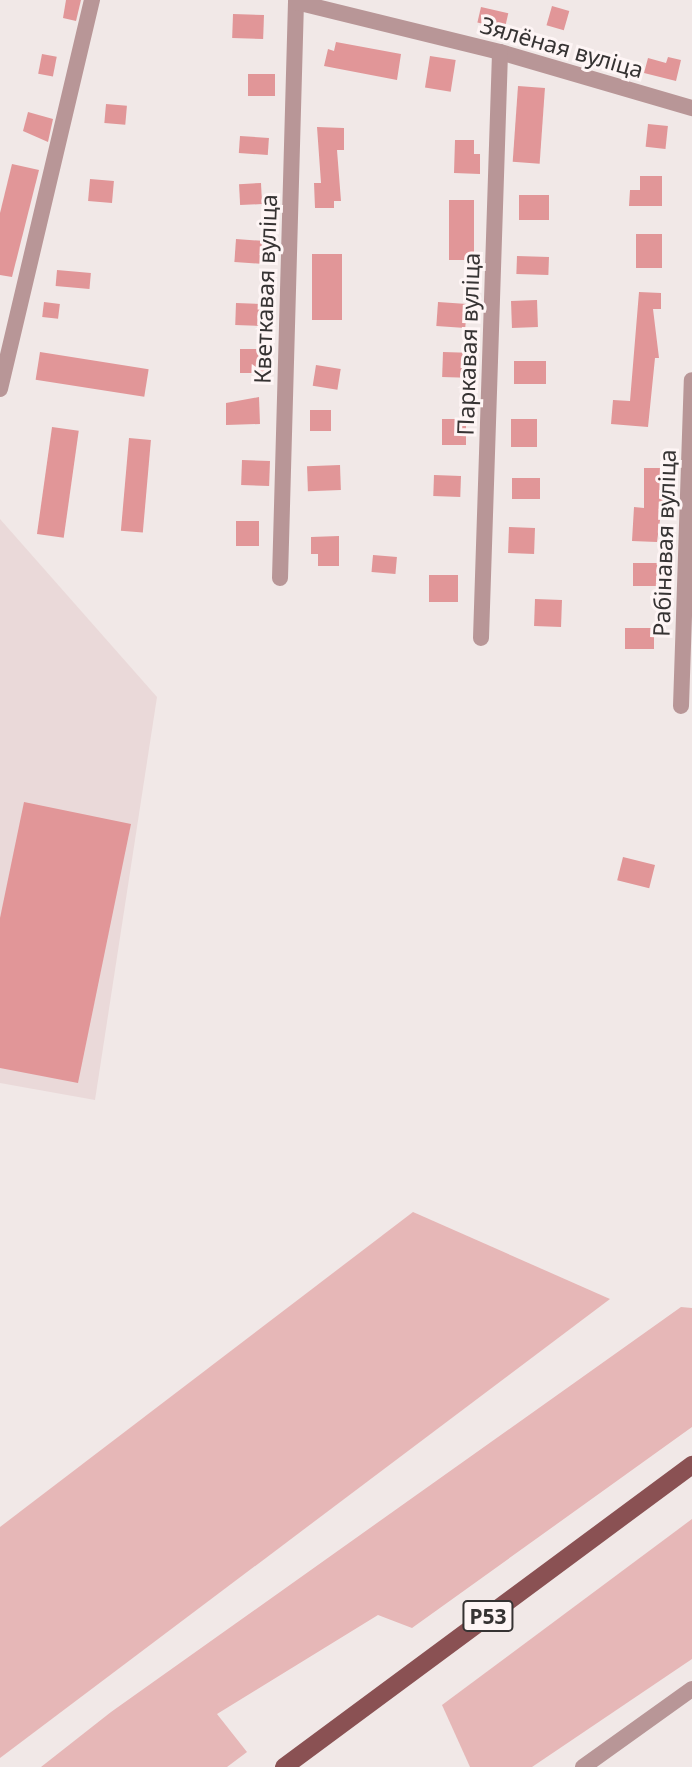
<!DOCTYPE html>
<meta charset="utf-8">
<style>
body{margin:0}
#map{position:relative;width:692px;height:1767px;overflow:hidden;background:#f1e8e7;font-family:"Noto Sans",sans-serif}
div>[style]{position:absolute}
.built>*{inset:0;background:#ead9d9}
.green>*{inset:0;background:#e6b7b7}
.building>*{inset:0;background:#e19698;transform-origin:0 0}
.minor>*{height:16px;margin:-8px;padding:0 8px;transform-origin:8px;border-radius:8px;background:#b89697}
.major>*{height:18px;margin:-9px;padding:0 9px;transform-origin:9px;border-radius:9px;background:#8a5153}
span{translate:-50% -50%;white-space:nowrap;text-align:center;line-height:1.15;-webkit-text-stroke:6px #fef5f5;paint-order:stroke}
.shield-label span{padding:2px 5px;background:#fef5f5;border:2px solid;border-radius:5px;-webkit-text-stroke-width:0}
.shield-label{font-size:21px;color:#363333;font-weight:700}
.street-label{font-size:23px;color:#363333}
</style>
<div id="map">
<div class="built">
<i style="clip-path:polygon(0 519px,157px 697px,95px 1100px,0 1083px)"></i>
</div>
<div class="green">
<i style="clip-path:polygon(413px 1212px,610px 1299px,0 1758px,0 1527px)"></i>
<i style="clip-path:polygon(681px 1307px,692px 1308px,692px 1427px,412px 1628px,378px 1615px,217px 1714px,247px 1752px,227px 1767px,41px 1767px,111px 1712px)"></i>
<i style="clip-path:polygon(692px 1519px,692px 1659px,532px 1767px,470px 1767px,442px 1705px)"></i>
</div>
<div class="building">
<i style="clip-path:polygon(66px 0,81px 0,76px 21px,63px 18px)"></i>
<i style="left:552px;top:6px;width:18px;height:20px;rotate:16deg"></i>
<i style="left:481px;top:7px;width:28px;height:16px;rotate:13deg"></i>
<i style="left:233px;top:14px;width:31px;height:24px;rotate:2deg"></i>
<i style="clip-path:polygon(336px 42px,401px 54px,397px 80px,324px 66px,328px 49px,334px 51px)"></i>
<i style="left:42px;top:54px;width:15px;height:20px;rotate:11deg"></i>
<i style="left:430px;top:56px;width:26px;height:32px;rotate:9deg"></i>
<i style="clip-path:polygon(668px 57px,681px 60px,676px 81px,644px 73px,648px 58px,666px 63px)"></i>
<i style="left:248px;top:74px;width:27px;height:22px"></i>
<i style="left:518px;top:86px;width:27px;height:76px;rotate:4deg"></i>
<i style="left:106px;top:104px;width:21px;height:19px;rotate:5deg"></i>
<i style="clip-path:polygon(28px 112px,53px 119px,48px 142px,23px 131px)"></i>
<i style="left:648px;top:124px;width:20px;height:23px;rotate:6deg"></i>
<i style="clip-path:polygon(317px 127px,344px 128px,344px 150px,337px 150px,341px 201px,334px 201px,334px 208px,315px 208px,314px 183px,321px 183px)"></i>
<i style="left:240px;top:136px;width:29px;height:17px;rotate:4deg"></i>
<i style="clip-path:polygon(455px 140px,474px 140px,474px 154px,480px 154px,480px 174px,454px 173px)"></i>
<i style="clip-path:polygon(12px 164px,39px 170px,12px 277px,0 275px,0 213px)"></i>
<i style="clip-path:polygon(640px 176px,662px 176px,662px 206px,629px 206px,630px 190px,640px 190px)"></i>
<i style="left:90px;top:179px;width:24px;height:22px;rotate:5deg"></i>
<i style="left:261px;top:183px;width:21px;height:22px;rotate:87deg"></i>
<i style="left:519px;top:195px;width:30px;height:25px"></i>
<i style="left:449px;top:200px;width:25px;height:60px"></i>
<i style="left:636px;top:234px;width:26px;height:34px"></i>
<i style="left:236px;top:239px;width:26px;height:23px;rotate:4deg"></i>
<i style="left:312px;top:254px;width:30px;height:66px"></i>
<i style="left:517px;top:256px;width:32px;height:18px;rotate:2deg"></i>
<i style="left:57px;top:270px;width:34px;height:16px;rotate:5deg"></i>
<i style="clip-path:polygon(639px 292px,661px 293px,661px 309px,653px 309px,659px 358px,655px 358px,648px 427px,611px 424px,613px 400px,630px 401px)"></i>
<i style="left:537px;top:300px;width:27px;height:26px;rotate:88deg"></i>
<i style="left:44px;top:302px;width:16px;height:15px;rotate:7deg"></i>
<i style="left:438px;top:302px;width:29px;height:24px;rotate:4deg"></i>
<i style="left:236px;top:303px;width:27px;height:22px;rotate:2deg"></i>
<i style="left:240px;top:349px;width:26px;height:24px"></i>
<i style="left:40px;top:352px;width:110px;height:28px;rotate:9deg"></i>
<i style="left:443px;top:352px;width:24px;height:25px;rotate:2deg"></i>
<i style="left:514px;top:361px;width:32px;height:23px"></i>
<i style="left:316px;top:365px;width:25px;height:21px;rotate:9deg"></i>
<i style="clip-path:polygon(259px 397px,260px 424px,226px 425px,226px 403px)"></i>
<i style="left:310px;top:410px;width:21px;height:21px"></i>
<i style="left:442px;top:419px;width:24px;height:26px"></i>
<i style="left:511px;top:419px;width:26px;height:28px"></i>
<i style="left:52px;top:427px;width:27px;height:108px;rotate:8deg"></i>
<i style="left:129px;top:438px;width:22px;height:93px;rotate:5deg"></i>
<i style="left:242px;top:460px;width:28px;height:25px;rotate:2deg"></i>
<i style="left:340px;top:465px;width:25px;height:33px;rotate:88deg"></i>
<i style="clip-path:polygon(644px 468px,669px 468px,669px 491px,664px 491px,657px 542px,632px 541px,634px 507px,644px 508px)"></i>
<i style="left:434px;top:475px;width:27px;height:21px;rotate:2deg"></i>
<i style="left:512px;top:478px;width:28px;height:21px"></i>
<i style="left:236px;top:521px;width:23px;height:25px"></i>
<i style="left:509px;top:527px;width:26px;height:26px;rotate:2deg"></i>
<i style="clip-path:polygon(339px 536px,339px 566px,318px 566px,318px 554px,311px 554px,311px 537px)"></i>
<i style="left:373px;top:555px;width:24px;height:17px;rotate:5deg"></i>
<i style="left:633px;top:563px;width:24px;height:23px"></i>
<i style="left:458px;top:575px;width:27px;height:29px;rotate:90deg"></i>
<i style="left:535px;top:599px;width:27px;height:27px;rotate:2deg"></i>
<i style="left:625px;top:628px;width:29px;height:21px"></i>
<i style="clip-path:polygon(24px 802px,131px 824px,78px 1083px,0 1068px,0 918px)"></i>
<i style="left:623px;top:857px;width:33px;height:24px;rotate:14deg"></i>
</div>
<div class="minor">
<i style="left:0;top:389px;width:400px;rotate:-76.7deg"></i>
<i style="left:280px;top:578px;width:576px;rotate:-88.41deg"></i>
<i style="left:296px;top:2px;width:210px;rotate:13.8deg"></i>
<i style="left:500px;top:52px;width:200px;rotate:16.3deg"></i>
<i style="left:481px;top:638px;width:586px;rotate:-88.14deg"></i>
<i style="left:681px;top:706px;width:326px;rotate:-88.1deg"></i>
<i style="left:583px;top:1767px;width:134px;rotate:-35.6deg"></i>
</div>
<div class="major">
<i style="left:284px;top:1767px;width:508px;rotate:-36.51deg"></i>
</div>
<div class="shield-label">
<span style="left:488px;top:1616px">Р53</span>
</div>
<div class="street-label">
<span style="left:562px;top:47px;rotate:16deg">Зялёная вуліца</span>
<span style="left:265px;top:289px;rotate:-88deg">Кветкавая вуліца</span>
<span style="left:468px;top:344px;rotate:-88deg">Паркавая вуліца</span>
<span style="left:664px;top:543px;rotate:-88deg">Рабінавая вуліца</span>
</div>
</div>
